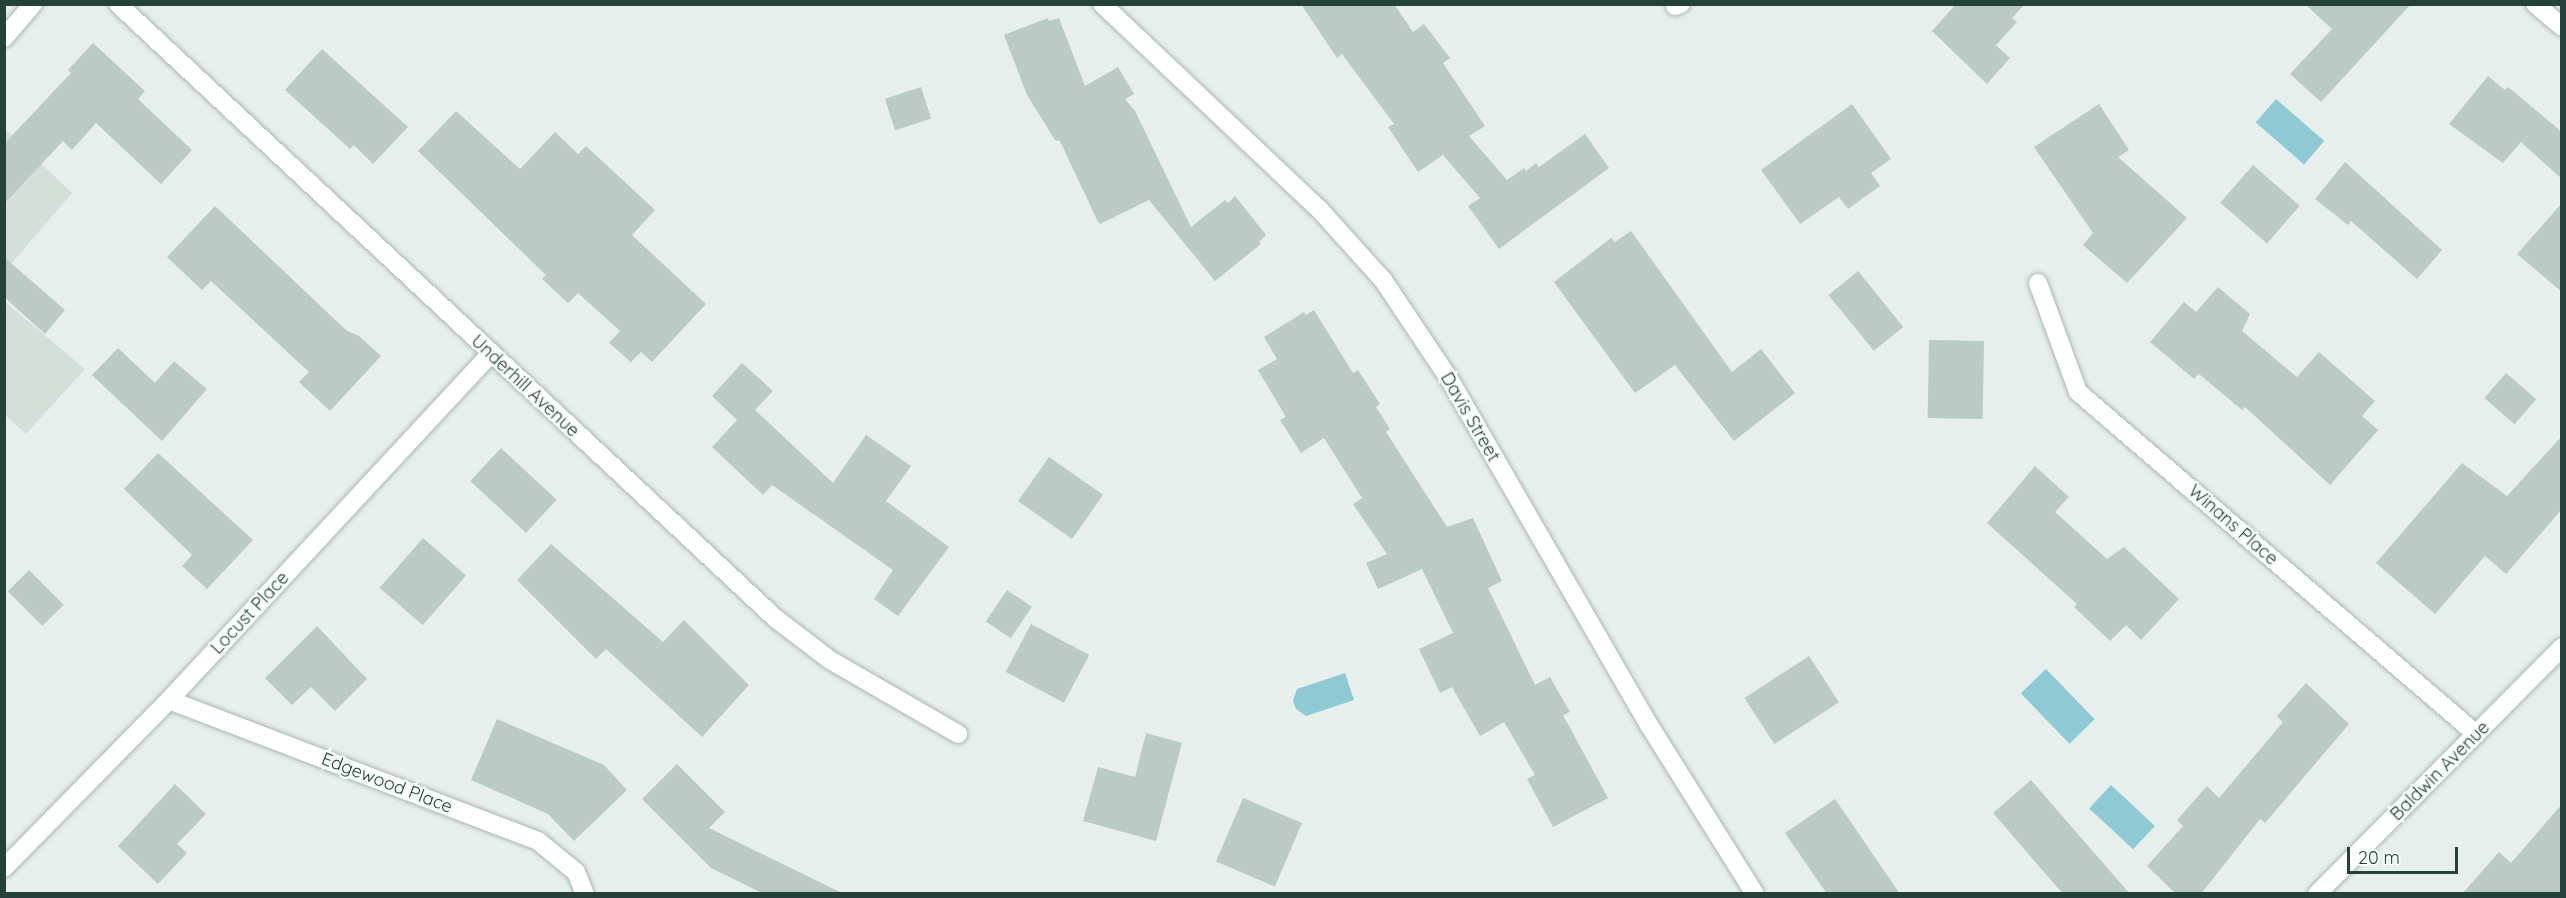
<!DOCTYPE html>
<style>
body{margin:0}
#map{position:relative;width:2566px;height:898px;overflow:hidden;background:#e6efeb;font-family:Quicksand,sans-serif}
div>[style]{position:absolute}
.built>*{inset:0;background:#d4dfda}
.water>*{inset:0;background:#8ec9d4;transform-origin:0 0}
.building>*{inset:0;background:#bbcac4;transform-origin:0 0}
.roads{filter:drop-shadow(0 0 2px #a8b8b2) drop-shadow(0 0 2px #a8b8b2)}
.street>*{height:18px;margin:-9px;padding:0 9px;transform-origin:9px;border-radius:9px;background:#fff}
.secondary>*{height:18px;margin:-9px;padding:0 9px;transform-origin:9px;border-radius:9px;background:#fff}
span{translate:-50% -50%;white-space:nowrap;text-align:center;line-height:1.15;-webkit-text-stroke:5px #f7fbf9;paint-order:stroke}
.street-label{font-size:18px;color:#24423a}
.frame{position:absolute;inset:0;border:6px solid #24423a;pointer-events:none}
.scale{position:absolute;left:2347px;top:847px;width:111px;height:27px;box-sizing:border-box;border:3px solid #24423a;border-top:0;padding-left:8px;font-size:18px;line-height:21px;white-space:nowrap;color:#24423a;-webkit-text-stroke:4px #f7fbf9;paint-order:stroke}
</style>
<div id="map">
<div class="built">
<i style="clip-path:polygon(5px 129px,72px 193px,5px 271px)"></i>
<i style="clip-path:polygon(4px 301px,85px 369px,26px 434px,5px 415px)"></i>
</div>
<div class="water">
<i style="left:2276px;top:99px;width:64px;height:31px;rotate:41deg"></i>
<i style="left:2046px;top:669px;width:70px;height:35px;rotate:46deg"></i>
<i style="clip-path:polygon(1345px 673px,1354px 700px,1306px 716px,1296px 709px,1293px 701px,1297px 689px)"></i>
<i style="left:2111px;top:785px;width:60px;height:32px;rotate:43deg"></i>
</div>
<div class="building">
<i style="clip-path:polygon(1301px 4px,1394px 4px,1413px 32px,1424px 24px,1450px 58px,1443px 63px,1485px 126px,1469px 136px,1507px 180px,1524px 168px,1526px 171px,1536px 163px,1539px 167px,1585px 134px,1609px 168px,1499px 249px,1468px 206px,1480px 198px,1443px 155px,1418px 172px,1388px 127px,1394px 124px,1342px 54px,1337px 58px)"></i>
<i style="clip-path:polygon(1956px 4px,2025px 4px,2012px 18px,2017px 22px,1996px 45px,2010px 58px,1987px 84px,1932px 31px)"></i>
<i style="clip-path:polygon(2305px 4px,2411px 4px,2321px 102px,2290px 74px,2332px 29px)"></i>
<i style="clip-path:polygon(1048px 18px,1049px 21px,1059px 18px,1085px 86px,1118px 67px,1134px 94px,1125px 99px,1135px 111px,1191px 227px,1225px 200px,1228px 203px,1235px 196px,1266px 235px,1259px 242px,1261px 244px,1215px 281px,1149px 200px,1100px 224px,1097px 220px,1060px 141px,1055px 140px,1027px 95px,1004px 35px)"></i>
<i style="clip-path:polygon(93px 43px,145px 91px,138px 99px,192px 150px,161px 184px,96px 123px,72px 150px,63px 141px,4px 204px,4px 144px,71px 73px,68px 70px)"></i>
<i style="clip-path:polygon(322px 49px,408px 127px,373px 164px,354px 145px,350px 149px,285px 90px)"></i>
<i style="clip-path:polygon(2488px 76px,2505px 90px,2508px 87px,2562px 132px,2562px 179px,2521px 142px,2503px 163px,2449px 124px)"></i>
<i style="left:921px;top:87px;width:33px;height:38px;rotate:72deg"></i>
<i style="clip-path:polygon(1852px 104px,1891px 159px,1871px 173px,1880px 186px,1848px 209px,1839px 197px,1800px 224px,1761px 170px)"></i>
<i style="clip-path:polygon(2099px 104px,2129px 150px,2118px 157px,2187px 218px,2127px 283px,2083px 245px,2093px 233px,2034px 147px)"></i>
<i style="clip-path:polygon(456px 111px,520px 169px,555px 132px,578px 154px,586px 146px,655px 210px,632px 235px,706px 304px,652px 362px,641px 352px,631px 362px,609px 343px,620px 331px,578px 293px,568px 303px,542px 279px,546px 275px,418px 151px)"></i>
<i style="clip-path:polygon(2345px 162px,2442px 250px,2417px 279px,2351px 221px,2348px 225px,2315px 199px)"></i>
<i style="left:2253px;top:165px;width:62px;height:50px;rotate:41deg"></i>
<i style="clip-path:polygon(2562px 203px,2562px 292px,2517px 254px)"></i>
<i style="clip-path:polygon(215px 206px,347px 331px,359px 336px,381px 356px,330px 411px,299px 382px,309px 372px,211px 281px,202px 290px,167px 257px)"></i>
<i style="clip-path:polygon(1631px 231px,1732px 372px,1761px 349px,1795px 393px,1734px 441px,1675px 365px,1635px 393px,1554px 282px,1611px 238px,1615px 242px)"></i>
<i style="clip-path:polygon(4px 257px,65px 310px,45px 334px,4px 297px)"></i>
<i style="left:1858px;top:271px;width:72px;height:38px;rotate:51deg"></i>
<i style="clip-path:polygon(2218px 287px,2250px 314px,2242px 331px,2297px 377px,2319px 352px,2375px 401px,2362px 416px,2378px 430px,2330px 485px,2245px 407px,2242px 410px,2199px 374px,2194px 379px,2150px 342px,2184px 302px,2196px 312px)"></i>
<i style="clip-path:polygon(1314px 310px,1353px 373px,1358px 370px,1380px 404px,1376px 407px,1390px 429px,1386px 432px,1447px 527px,1473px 518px,1502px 581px,1488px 588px,1535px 685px,1550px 677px,1570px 712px,1563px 715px,1608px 798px,1553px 827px,1527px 779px,1535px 775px,1504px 722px,1480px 736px,1452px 687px,1440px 693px,1419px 649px,1453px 633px,1422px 569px,1378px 589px,1366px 563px,1387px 554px,1353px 504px,1362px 498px,1324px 438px,1301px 453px,1280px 420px,1286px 417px,1258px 370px,1277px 359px,1264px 337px,1304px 312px,1306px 315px)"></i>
<i style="left:1929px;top:340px;width:55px;height:78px;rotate:1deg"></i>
<i style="clip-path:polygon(118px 348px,155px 383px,174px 361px,207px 389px,162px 441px,92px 375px)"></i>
<i style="clip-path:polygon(742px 363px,773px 391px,755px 410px,833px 483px,866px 435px,911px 466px,886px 501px,949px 547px,898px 616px,874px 599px,893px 570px,772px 485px,763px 495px,712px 447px,737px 420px,712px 396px)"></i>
<i style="left:2506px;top:373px;width:40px;height:33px;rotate:41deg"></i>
<i style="clip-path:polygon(2562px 436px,2562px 509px,2506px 574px,2485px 556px,2435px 614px,2376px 563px,2462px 463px,2507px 496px)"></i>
<i style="left:501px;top:448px;width:76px;height:45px;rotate:43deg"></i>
<i style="clip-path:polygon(158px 453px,253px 540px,207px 589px,182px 566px,192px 555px,124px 489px)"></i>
<i style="left:1049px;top:457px;width:66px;height:54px;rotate:35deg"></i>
<i style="clip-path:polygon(2035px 466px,2069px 497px,2055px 512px,2107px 559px,2124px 547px,2179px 599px,2141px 640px,2126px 625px,2110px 641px,2074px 607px,2077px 604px,1987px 523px)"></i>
<i style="left:423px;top:538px;width:57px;height:66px;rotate:41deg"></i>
<i style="clip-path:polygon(551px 544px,663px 642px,684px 620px,749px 685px,702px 737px,606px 649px,596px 659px,517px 580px)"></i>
<i style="left:29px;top:570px;width:49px;height:30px;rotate:45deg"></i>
<i style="left:1007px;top:590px;width:30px;height:38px;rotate:34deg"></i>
<i style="left:1031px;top:624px;width:66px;height:54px;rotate:28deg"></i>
<i style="clip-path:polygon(317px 626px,367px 679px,335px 711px,311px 687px,292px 705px,265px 678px)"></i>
<i style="left:1809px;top:656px;width:55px;height:77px;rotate:57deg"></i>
<i style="clip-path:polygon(2306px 683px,2349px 724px,2265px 823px,2260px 819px,2201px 894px,2176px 894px,2147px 866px,2183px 826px,2177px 820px,2207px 786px,2219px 798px,2283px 722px,2277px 716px)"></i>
<i style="clip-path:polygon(497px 719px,604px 765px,627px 790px,574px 841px,548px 814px,471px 780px)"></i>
<i style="clip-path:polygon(1146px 733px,1182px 743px,1156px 841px,1083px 821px,1098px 767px,1135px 777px)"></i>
<i style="clip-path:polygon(677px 764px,725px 812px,709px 828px,844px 894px,764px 894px,711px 868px,642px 799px)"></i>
<i style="clip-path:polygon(2031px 780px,2130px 894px,2063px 894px,1993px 813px)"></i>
<i style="clip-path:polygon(175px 784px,206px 814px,177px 844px,187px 853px,158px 884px,118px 846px)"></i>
<i style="left:1243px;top:798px;width:64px;height:69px;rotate:23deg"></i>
<i style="clip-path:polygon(1835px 799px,1900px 894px,1827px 894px,1785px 833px)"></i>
<i style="clip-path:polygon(2562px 804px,2562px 894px,2462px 894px,2499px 852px,2511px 863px)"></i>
</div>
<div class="roads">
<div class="street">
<i style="left:118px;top:4px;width:899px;rotate:43.06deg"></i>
<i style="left:775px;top:618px;width:69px;rotate:37.4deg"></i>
<i style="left:830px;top:660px;width:148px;rotate:30deg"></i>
<i style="left:1102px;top:4px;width:299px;rotate:43.4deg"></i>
<i style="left:1319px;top:209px;width:96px;rotate:48deg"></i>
<i style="left:1383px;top:280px;width:117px;rotate:56.2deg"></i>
<i style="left:1448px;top:377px;width:402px;rotate:60deg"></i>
<i style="left:1649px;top:725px;width:199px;rotate:57.9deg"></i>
<i style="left:2535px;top:4px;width:35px;rotate:40deg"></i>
<i style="left:1675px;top:6px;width:6px;rotate:-18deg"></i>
<i style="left:2038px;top:283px;width:116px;rotate:69.8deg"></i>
<i style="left:2078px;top:392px;width:525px;rotate:40.67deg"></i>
<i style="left:169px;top:700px;width:395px;rotate:20.9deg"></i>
<i style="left:538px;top:841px;width:49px;rotate:39.2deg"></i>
<i style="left:576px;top:872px;width:24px;rotate:68deg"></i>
<i style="left:4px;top:868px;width:235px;rotate:-45.5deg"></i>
<i style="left:169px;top:700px;width:473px;rotate:-47.1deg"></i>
<i style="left:2317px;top:894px;width:348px;rotate:-45.2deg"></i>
</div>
<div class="secondary">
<i style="left:4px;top:38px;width:45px;rotate:-49.5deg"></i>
</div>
</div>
<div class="street-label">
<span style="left:525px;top:386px;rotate:43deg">Underhill Avenue</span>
<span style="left:1470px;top:417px;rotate:60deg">Davis Street</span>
<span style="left:2233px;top:525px;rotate:41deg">Winans Place</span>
<span style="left:250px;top:613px;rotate:-47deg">Locust Place</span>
<span style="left:2440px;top:771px;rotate:-45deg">Baldwin Avenue</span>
<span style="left:387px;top:783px;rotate:21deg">Edgewood Place</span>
</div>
<div class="frame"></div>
<div class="scale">20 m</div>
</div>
